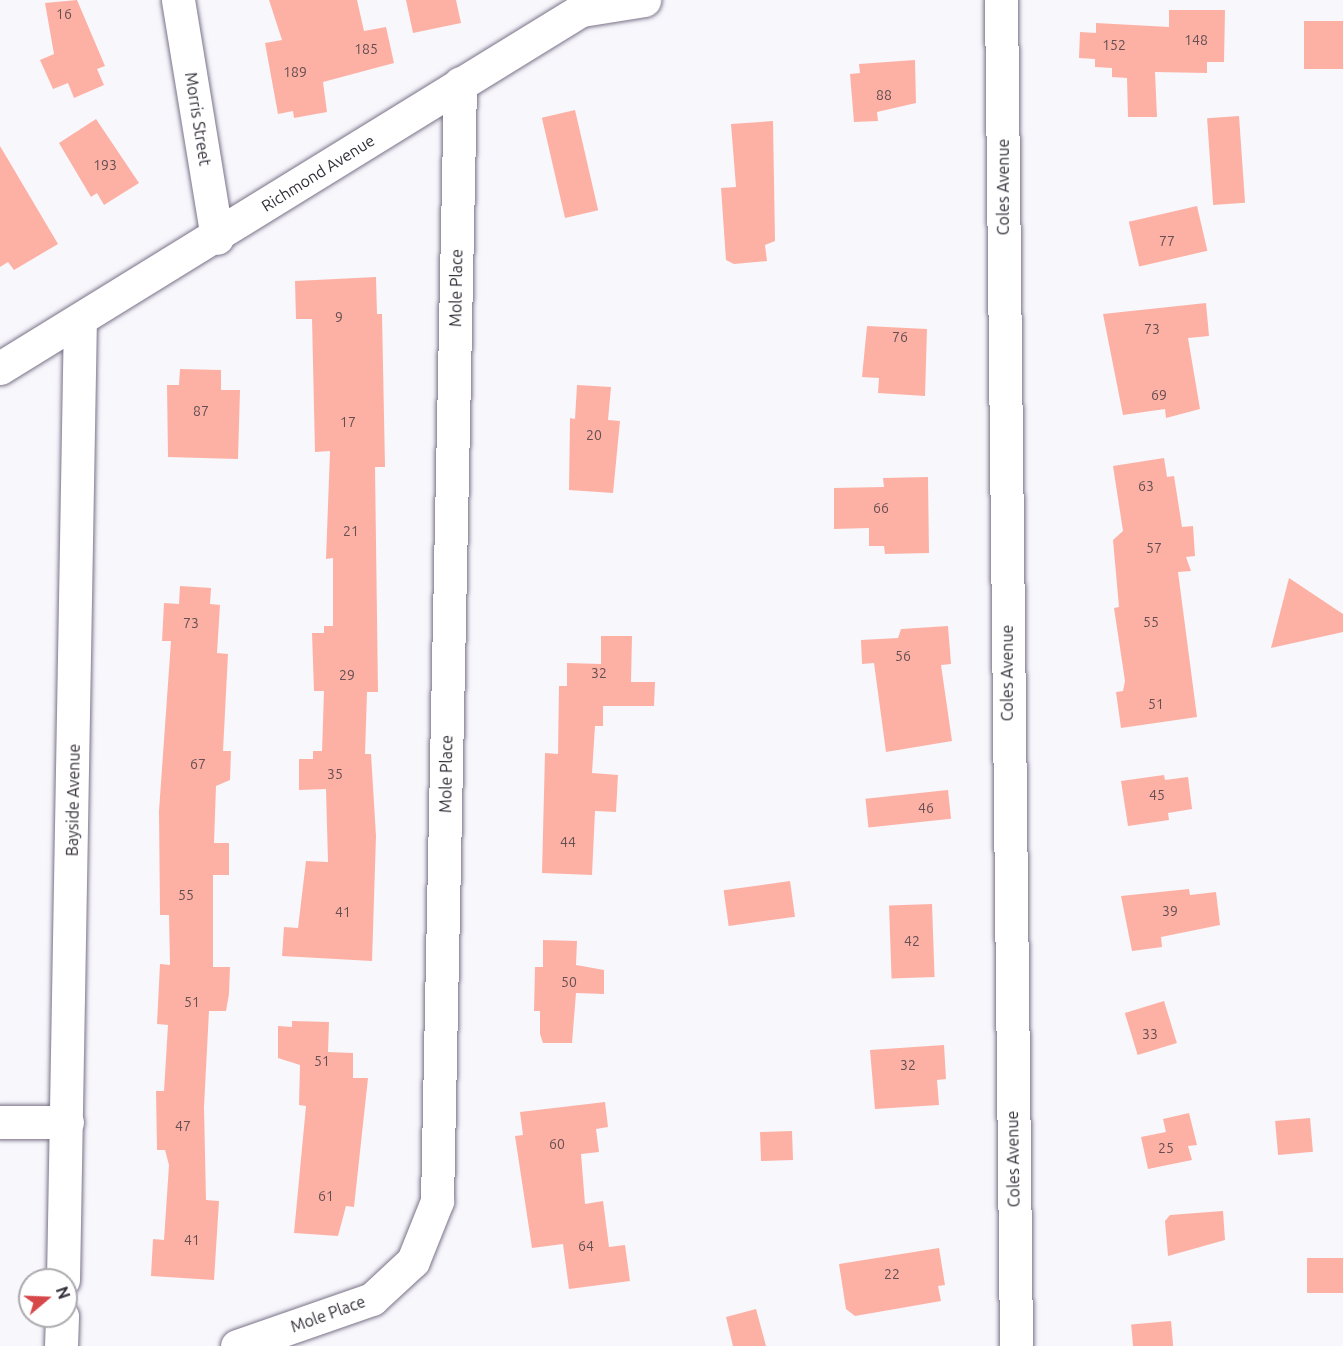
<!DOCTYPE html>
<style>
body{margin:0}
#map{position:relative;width:1343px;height:1346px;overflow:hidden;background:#f8f7fc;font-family:Ubuntu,sans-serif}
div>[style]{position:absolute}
.building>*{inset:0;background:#fdb1a5;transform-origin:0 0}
.roads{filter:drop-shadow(0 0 2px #7a7288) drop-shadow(0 0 2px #7a7288)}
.minor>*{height:33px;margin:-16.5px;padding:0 16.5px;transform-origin:16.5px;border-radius:16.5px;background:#fff}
span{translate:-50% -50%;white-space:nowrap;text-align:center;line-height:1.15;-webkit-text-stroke:4.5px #fff;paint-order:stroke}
.number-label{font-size:14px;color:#654f53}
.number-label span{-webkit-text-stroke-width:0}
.street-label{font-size:16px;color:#322e38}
.north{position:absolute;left:18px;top:1268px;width:60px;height:60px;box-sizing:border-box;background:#fff;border:2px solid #adabaf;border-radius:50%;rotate:71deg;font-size:16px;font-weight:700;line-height:24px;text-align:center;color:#322e38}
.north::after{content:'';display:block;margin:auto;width:21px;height:27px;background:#d6474a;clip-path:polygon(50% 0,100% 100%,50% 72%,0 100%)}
</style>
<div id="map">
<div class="building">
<i style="clip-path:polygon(77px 0,105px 66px,97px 69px,104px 85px,74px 98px,68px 83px,53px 89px,40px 60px,54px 54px,45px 3px)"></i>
<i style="clip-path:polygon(269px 0,357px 0,364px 31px,386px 27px,394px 63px,323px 82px,327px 112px,294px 118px,293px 111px,278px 114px,265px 43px,282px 40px)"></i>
<i style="clip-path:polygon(406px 0,456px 0,461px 23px,413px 33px)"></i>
<i style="clip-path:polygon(1169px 10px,1225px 10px,1224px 62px,1207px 62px,1207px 73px,1155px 72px,1157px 117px,1128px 117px,1127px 78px,1112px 77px,1112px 68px,1095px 67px,1095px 59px,1079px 58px,1080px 32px,1096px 33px,1096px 23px,1169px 27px)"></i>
<i style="left:1343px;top:21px;width:48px;height:39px;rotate:90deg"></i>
<i style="clip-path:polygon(915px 60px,916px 103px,877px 112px,878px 121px,854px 122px,850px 74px,860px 73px,859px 64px)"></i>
<i style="left:575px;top:110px;width:103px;height:34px;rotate:77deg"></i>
<i style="left:1239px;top:116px;width:87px;height:32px;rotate:86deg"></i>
<i style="clip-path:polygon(96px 119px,139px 183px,104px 205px,97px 193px,91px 197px,59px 143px)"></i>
<i style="clip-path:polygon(773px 121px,775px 241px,765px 245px,767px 261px,734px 264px,726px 260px,721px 188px,736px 187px,731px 124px)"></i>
<i style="clip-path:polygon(0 146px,58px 244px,14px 270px,8px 262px,0 267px)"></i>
<i style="left:1197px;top:206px;width:46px;height:70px;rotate:77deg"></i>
<i style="clip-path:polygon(376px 277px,377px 314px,382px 314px,385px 467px,375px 467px,378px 692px,367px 692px,365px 754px,371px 754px,376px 836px,372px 961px,282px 956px,284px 927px,298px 928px,306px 861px,328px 862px,326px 789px,299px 790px,299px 759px,313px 759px,313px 751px,322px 751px,324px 691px,314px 691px,312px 633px,324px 633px,324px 626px,333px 626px,333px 558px,326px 559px,330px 451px,315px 452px,312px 319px,296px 319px,295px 281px)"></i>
<i style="clip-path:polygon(1206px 303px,1209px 336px,1188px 338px,1200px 409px,1166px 418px,1165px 409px,1123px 415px,1103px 314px)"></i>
<i style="clip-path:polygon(867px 326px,927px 329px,925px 396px,878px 393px,879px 378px,862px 377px)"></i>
<i style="clip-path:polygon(180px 369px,221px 370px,221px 390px,240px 390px,238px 459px,168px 457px,167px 385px,179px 385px)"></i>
<i style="clip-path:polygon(577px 385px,611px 387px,608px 420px,620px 421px,613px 493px,569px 490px,570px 418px,575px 419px)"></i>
<i style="clip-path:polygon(1164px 458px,1167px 477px,1174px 476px,1182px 527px,1193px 526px,1195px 556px,1186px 557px,1191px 571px,1178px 572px,1197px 717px,1121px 728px,1116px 692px,1123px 691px,1125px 681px,1114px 608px,1119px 607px,1113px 540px,1123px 531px,1113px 466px)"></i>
<i style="clip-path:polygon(928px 477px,929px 553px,885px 554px,884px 546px,869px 546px,869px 528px,834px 529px,834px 488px,884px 487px,883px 478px)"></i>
<i style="clip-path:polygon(1289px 578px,1343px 614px,1343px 632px,1271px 648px)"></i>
<i style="clip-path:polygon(180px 586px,211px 588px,210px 604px,220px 605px,217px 653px,228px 654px,223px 751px,231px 751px,230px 780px,216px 786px,214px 843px,229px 843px,229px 875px,213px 875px,213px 967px,230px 967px,229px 994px,226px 1011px,209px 1011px,204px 1107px,206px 1200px,219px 1201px,214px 1280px,151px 1276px,153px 1239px,164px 1240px,169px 1165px,165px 1150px,157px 1150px,156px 1091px,164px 1091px,168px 1025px,157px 1024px,160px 964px,170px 965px,169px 915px,160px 915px,159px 811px,171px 641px,162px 641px,164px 603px,179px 604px)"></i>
<i style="clip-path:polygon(948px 626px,951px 664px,941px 665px,952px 741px,886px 752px,874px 663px,862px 664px,861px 640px,898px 638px,901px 629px)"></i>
<i style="clip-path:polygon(601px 636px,632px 636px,631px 682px,655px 682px,654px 706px,603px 706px,603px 726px,595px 726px,592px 773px,618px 775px,616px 812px,595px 811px,592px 875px,542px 873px,545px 753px,558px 754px,559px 686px,567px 686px,567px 663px,601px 664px)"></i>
<i style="clip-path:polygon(1164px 775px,1165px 780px,1188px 777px,1192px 809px,1168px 813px,1169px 820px,1128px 826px,1121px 781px)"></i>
<i style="left:948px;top:790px;width:29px;height:83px;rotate:84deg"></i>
<i style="left:790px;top:881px;width:36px;height:67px;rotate:82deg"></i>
<i style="clip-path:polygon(1189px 889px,1190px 895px,1216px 892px,1220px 925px,1161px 937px,1162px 947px,1132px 951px,1121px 896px)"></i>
<i style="left:932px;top:904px;width:73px;height:43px;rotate:88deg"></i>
<i style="clip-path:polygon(543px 940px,577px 941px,576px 965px,604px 970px,604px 994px,576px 993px,572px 1043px,543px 1043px,540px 1034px,540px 1011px,534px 1011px,535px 967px,543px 967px)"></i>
<i style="left:1164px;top:1001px;width:44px;height:41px;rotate:73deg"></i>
<i style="clip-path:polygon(292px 1021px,329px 1022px,328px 1052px,353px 1053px,353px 1078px,368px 1078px,354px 1207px,346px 1206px,338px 1236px,294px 1233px,306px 1106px,299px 1105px,300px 1065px,278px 1058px,278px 1026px,292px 1027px)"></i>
<i style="clip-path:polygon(944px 1045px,946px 1079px,937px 1080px,939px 1105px,875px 1109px,870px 1050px)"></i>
<i style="clip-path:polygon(605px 1102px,608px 1127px,596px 1129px,599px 1152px,581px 1154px,585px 1204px,603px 1201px,609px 1247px,625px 1245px,630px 1281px,569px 1289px,563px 1244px,532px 1248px,515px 1136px,523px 1135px,520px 1112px)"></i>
<i style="clip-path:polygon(1189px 1113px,1197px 1145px,1188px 1146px,1192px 1160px,1148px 1169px,1141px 1137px,1166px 1132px,1163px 1119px)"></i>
<i style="left:1310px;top:1118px;width:34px;height:35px;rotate:85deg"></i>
<i style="left:792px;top:1131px;width:29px;height:32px;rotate:88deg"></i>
<i style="clip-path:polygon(1223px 1211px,1225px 1240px,1168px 1256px,1165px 1221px,1170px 1215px)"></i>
<i style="clip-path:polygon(939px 1248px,945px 1285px,938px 1286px,941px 1301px,855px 1316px,846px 1309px,839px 1264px)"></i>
<i style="left:1343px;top:1258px;width:35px;height:36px;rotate:90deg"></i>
<i style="clip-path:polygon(756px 1309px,766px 1346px,733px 1346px,726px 1317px)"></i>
<i style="left:1171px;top:1321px;width:25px;height:40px;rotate:85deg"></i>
</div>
<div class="roads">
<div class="minor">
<i style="left:178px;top:0;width:241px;rotate:80.7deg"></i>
<i style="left:1001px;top:0;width:1346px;rotate:89.36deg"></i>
<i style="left:0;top:368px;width:682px;rotate:-31.64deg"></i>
<i style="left:581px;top:10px;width:64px;rotate:-9deg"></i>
<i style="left:0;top:1122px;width:67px"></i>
<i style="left:63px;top:1280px;width:960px;rotate:-88.99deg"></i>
<i style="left:61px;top:1346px;width:30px;rotate:-88deg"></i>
<i style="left:237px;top:1346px;width:143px;rotate:-19.2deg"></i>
<i style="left:372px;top:1299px;width:56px;rotate:-42.8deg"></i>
<i style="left:413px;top:1261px;width:65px;rotate:-68.2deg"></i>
<i style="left:437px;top:1201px;width:1118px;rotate:-88.82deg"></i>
</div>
</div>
<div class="number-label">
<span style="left:64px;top:14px">16</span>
<span style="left:1196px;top:40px">148</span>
<span style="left:1114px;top:45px">152</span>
<span style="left:366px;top:49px">185</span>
<span style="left:295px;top:72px">189</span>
<span style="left:884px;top:95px">88</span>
<span style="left:105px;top:165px">193</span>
<span style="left:1167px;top:241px">77</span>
<span style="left:339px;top:317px">9</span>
<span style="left:1152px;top:329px">73</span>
<span style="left:900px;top:337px">76</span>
<span style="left:1159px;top:395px">69</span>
<span style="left:201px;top:411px">87</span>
<span style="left:348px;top:422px">17</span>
<span style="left:594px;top:435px">20</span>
<span style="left:1146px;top:486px">63</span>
<span style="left:881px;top:508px">66</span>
<span style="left:351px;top:531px">21</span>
<span style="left:1154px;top:548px">57</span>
<span style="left:1151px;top:622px">55</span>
<span style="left:191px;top:623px">73</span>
<span style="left:903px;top:656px">56</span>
<span style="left:599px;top:673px">32</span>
<span style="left:347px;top:675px">29</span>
<span style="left:1156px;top:704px">51</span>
<span style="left:198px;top:764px">67</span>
<span style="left:335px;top:774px">35</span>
<span style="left:1157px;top:795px">45</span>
<span style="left:926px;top:808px">46</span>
<span style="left:568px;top:842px">44</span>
<span style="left:186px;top:895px">55</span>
<span style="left:1170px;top:911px">39</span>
<span style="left:343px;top:912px">41</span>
<span style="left:912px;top:941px">42</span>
<span style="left:569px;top:982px">50</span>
<span style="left:192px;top:1002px">51</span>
<span style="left:1150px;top:1034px">33</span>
<span style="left:322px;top:1061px">51</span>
<span style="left:908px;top:1065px">32</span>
<span style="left:183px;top:1126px">47</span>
<span style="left:557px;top:1144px">60</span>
<span style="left:1166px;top:1148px">25</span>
<span style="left:326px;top:1196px">61</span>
<span style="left:192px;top:1240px">41</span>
<span style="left:586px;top:1246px">64</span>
<span style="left:892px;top:1274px">22</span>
</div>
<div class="street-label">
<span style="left:198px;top:119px;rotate:81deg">Morris Street</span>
<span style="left:318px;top:173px;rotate:-32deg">Richmond Avenue</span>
<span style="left:1003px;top:187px;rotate:-90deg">Coles Avenue</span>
<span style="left:456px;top:288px;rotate:-89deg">Mole Place</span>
<span style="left:1007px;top:673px;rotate:-90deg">Coles Avenue</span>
<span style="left:446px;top:774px;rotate:-89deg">Mole Place</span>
<span style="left:73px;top:800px;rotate:-89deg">Bayside Avenue</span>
<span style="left:1013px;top:1159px;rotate:-91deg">Coles Avenue</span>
<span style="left:328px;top:1314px;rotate:-20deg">Mole Place</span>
</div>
<div class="north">N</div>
</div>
